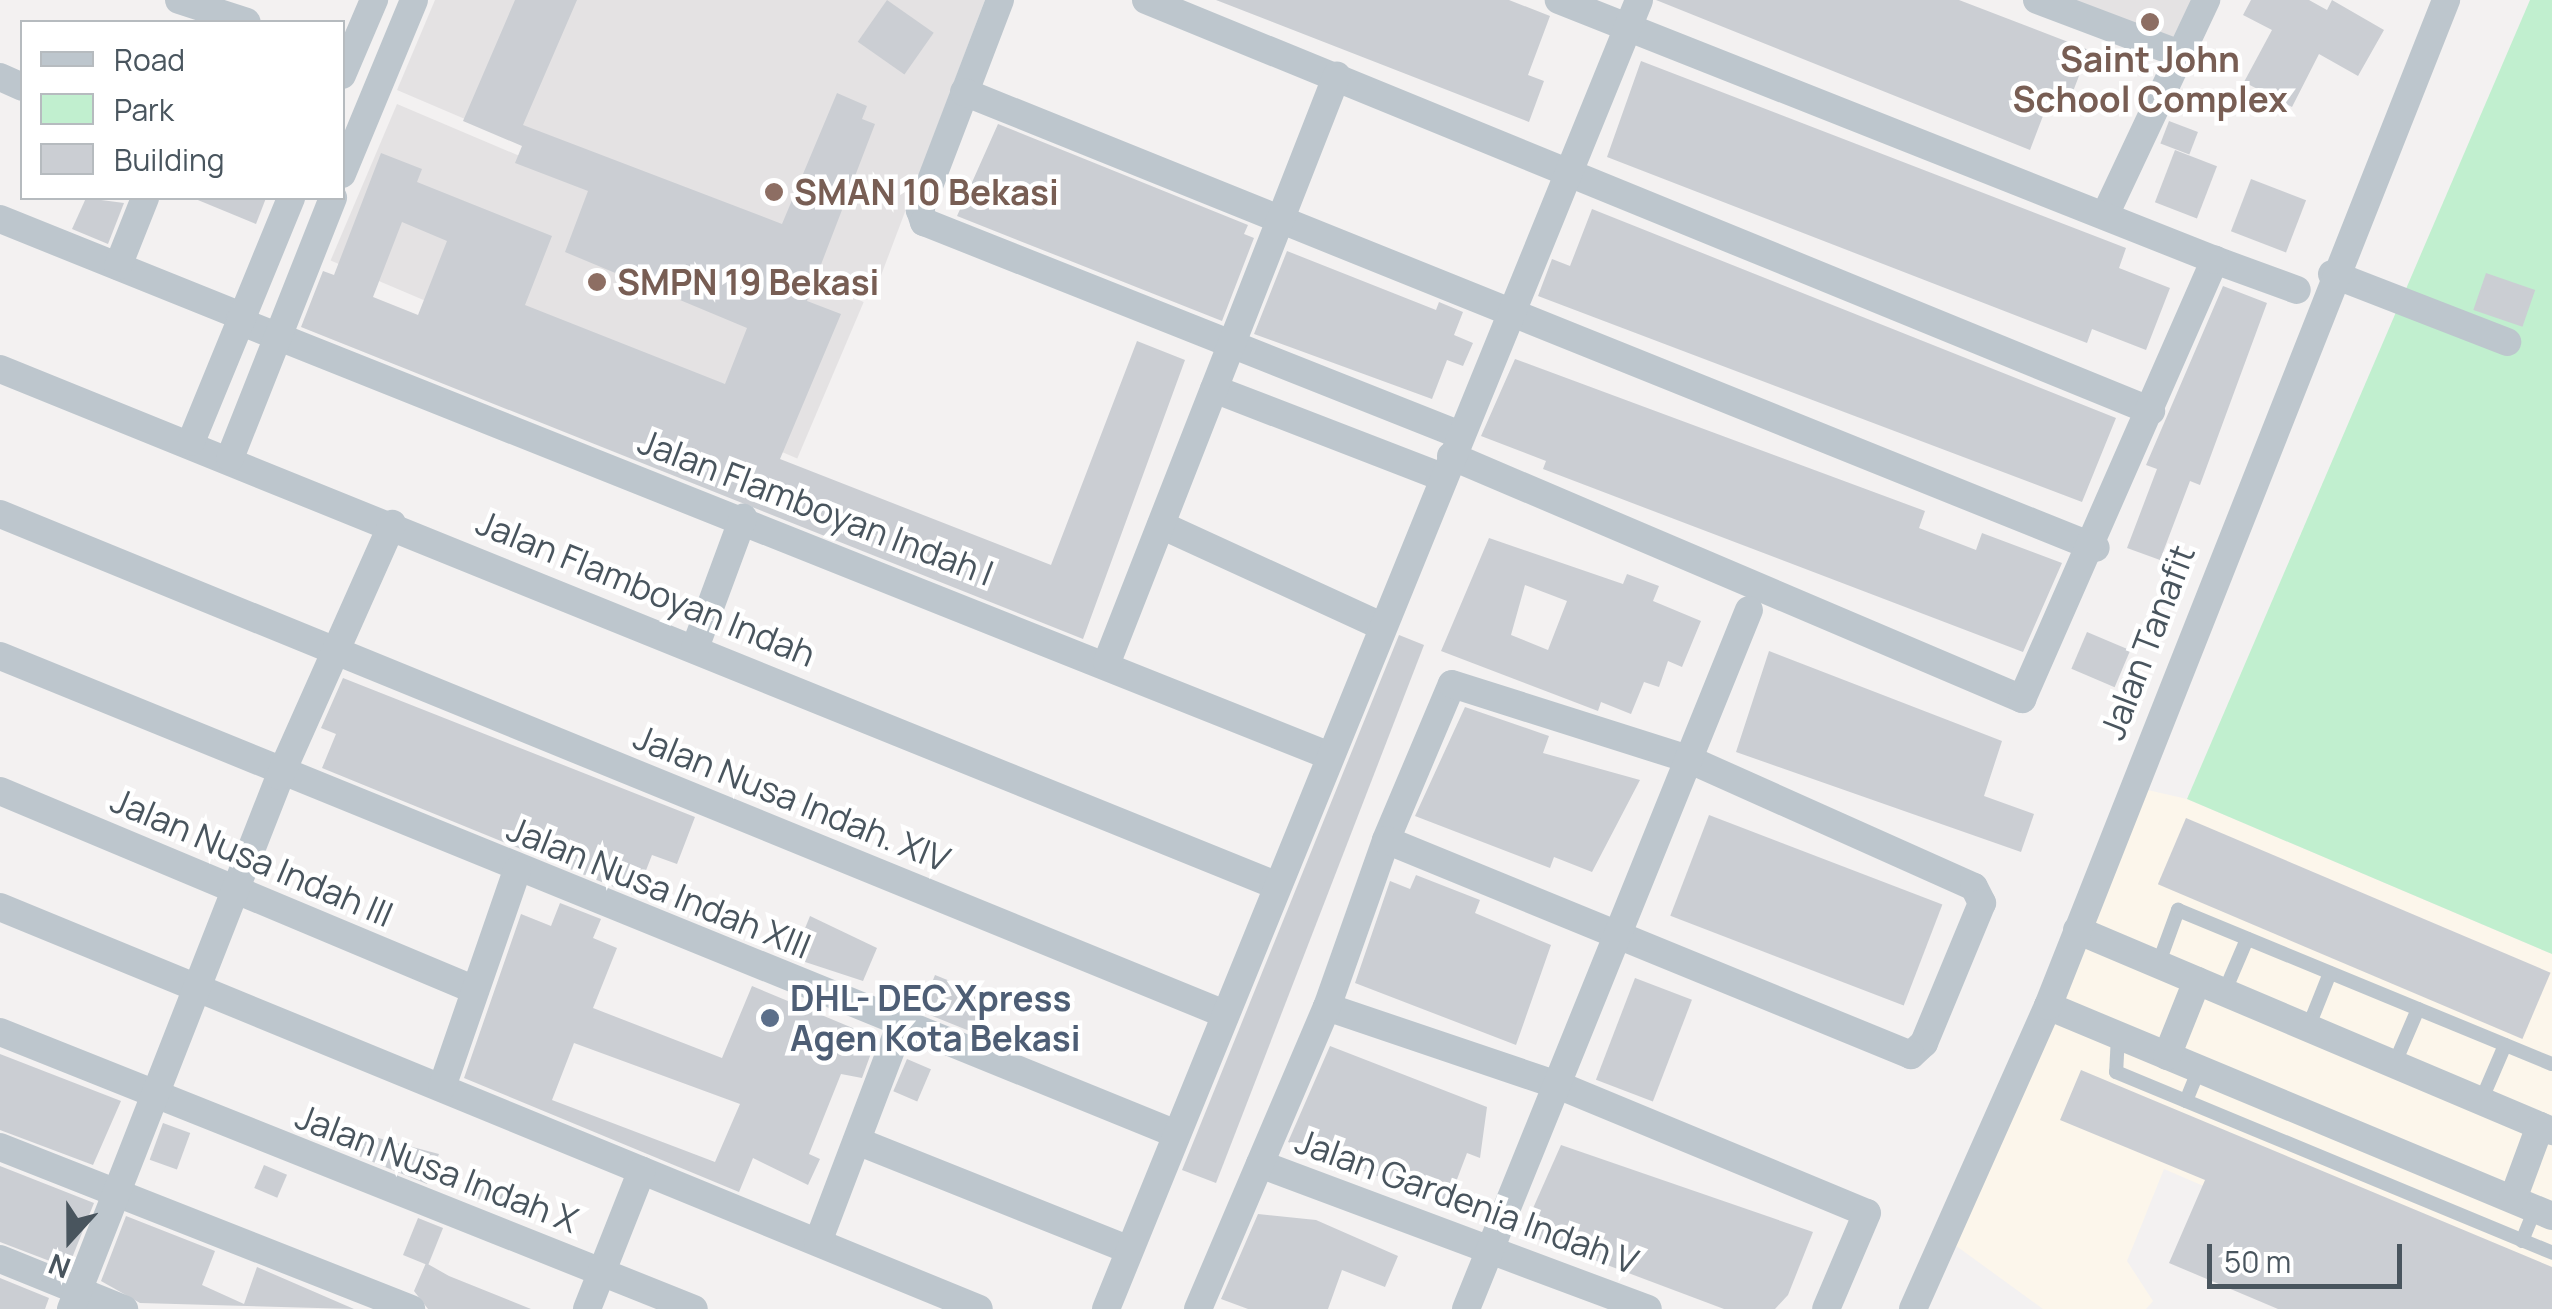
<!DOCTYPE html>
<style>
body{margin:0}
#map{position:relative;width:2552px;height:1309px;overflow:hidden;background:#f3f1f1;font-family:Manrope,sans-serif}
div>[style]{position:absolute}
.commercial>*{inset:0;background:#fcf6eb}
.education>*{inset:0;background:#e4e2e3;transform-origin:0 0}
.green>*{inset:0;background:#c1efcf}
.building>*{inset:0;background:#cbced3;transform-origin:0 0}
.service>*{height:14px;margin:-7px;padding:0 7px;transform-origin:7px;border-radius:7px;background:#bdc6cd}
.minor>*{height:28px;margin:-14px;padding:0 14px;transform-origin:14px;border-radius:14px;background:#bdc6cd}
.dots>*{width:28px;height:28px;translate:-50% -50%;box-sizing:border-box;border:5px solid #fff;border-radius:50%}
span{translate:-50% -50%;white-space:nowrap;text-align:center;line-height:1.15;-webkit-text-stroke:9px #fff;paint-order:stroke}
.education-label{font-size:35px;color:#785e54;font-weight:700}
.left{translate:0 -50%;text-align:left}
.street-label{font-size:35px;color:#49555e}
.service-label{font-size:35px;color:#4e5e75;font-weight:700}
.legend{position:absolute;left:20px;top:20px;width:325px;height:180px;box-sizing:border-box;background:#fff;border:2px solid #b6bbbf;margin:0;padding:12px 18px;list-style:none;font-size:30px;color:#49555e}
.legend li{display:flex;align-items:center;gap:20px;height:50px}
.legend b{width:50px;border:2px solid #b6bbbf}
.north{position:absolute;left:20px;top:1189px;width:100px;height:100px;-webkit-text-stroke:8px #fff;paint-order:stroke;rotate:201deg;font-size:28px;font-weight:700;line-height:40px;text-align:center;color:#49555e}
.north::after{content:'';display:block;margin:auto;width:35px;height:45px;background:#49555e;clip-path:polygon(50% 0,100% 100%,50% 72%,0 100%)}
.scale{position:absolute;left:2207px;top:1244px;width:195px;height:45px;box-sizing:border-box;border:5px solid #49555e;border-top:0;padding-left:12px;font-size:30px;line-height:35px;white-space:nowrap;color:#49555e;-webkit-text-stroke:8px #fff;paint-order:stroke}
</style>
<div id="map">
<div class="commercial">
<i style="clip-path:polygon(2139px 788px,2187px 799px,2552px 954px,2552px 1309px,2488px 1309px,2164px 1169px,2127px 1261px,2153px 1301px,2146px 1309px,2043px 1309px,1948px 1240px)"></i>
</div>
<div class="education">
<i style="clip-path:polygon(435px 0,985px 0,874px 294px,397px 90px)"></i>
<i style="clip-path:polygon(2059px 0,2195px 0,2174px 44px)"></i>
<i style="left:397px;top:104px;width:507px;height:170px;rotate:23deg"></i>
</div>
<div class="green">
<i style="clip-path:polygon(2530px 0,2552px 0,2552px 954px,2187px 799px)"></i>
</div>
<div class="building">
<i style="clip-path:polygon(evenodd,515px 0,577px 0,523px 125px,782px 224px,837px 93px,867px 106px,862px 119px,875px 124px,807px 301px,841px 314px,780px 459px,1051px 565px,1137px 341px,1185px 360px,1083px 639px,301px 327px,323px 271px,334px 275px,381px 153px,422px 169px,417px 182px,552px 236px,525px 305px,725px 384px,747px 328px,565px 252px,588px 191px,515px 163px,522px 146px,463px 121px,515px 0,402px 222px,447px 241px,418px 315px,373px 297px,402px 222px)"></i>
<i style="left:887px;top:0;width:57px;height:51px;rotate:35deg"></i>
<i style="clip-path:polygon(1216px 0,1509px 0,1550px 16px,1528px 75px,1544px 81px,1529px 122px)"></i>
<i style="clip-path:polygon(1656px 0,1959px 0,2089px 50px,2072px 94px,2054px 87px,2030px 150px)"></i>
<i style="clip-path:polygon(2251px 0,2309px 0,2327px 10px,2332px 0,2384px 30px,2358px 76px,2319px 54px,2292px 107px,2244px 82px,2272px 30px,2243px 15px)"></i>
<i style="clip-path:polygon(1641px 61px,2126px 248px,2119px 268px,2170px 288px,2146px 350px,2092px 329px,2087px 343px,1607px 157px)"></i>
<i style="left:2169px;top:121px;width:31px;height:24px;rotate:21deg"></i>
<i style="clip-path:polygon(998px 124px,1248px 225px,1244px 234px,1254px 238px,1222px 321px,957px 216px)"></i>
<i style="left:2175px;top:150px;width:45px;height:56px;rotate:21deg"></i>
<i style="left:2251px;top:179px;width:59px;height:56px;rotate:21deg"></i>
<i style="clip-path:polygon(86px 198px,124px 203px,108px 244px,72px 229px)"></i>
<i style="clip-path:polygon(193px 198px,266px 198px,256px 224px)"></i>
<i style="clip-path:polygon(1592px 209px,2116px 418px,2082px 502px,1538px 296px,1552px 259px,1570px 266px)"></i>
<i style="clip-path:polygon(1287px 251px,1436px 310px,1439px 302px,1463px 312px,1454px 335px,1473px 343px,1463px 366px,1447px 360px,1432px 399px,1254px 334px)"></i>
<i style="left:2486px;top:273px;width:52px;height:39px;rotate:19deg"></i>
<i style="clip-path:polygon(2223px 286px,2267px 303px,2200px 485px,2190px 481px,2160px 560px,2127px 548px,2157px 469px,2146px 465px)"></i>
<i style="clip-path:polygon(1515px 359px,1925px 511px,1919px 528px,1976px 550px,1982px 533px,2062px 563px,2023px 652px,1543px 469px,1546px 461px,1481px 436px)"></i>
<i style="clip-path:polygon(evenodd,1489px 538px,1623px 584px,1627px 574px,1659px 586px,1653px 601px,1701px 621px,1682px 667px,1668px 661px,1659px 687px,1644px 682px,1631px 714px,1601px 702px,1598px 711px,1441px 651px,1489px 538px,1525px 585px,1567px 601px,1548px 650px,1511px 635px,1525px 585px)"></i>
<i style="left:2087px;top:632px;width:47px;height:40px;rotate:23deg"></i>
<i style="clip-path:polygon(1399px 635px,1424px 645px,1216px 1183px,1182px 1170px)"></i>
<i style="clip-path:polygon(1769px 651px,2002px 741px,1984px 796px,2034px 814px,2021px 852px,1736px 752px)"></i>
<i style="clip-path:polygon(343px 678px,695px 817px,677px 864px,652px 855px,636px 896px,322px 768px,336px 734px,321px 728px)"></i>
<i style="clip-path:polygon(1465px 707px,1549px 736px,1543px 753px,1640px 780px,1592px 872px,1554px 857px,1550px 868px,1415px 816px)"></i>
<i style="left:1709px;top:815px;width:250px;height:108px;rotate:21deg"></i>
<i style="left:2186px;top:818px;width:396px;height:72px;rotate:23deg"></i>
<i style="clip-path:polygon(1416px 875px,1480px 900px,1475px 913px,1551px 945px,1516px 1045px,1355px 983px,1390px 881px,1410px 889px)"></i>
<i style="clip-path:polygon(evenodd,560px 903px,601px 919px,593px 938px,617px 948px,593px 1008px,722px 1058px,752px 986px,867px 1034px,874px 1045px,862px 1078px,841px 1074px,809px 1154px,820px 1159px,808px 1185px,753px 1158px,739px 1192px,464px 1078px,521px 914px,551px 926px,560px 903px,574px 1043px,740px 1104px,715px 1162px,552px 1100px,574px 1043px)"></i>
<i style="clip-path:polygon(810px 916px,877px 948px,863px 981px,793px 958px)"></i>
<i style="left:935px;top:975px;width:55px;height:39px;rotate:22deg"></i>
<i style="left:1635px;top:978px;width:61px;height:109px;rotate:21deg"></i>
<i style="clip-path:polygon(1330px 1046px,1487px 1107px,1480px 1158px,1467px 1153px,1448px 1203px,1288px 1142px)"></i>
<i style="clip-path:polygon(0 1054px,121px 1101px,93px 1165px,0 1130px)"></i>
<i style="left:907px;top:1059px;width:26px;height:35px;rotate:23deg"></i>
<i style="clip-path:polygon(2081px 1070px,2552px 1267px,2552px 1309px,2278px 1309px,2169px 1263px,2205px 1180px,2060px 1120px)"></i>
<i style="left:163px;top:1123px;width:29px;height:39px;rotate:20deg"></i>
<i style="clip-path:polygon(333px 1126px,439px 1154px,427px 1184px,326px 1143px)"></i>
<i style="clip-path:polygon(1561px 1145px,1813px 1232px,1788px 1295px,1775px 1309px,1724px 1309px,1522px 1233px)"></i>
<i style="left:264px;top:1165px;width:25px;height:25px;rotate:23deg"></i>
<i style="clip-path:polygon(0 1166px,94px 1203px,68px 1268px,0 1242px)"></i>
<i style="left:484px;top:1179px;width:27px;height:21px;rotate:20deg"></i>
<i style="clip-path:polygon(1258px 1214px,1316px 1220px,1398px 1256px,1385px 1287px,1342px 1270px,1328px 1309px,1248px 1309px,1221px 1299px)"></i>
<i style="clip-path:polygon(126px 1216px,215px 1251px,202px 1285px,244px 1304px,257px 1267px,354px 1309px,140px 1303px,101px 1281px)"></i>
<i style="left:418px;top:1218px;width:27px;height:40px;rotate:22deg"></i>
<i style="clip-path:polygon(426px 1263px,449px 1276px,531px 1309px,428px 1309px,414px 1291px)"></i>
<i style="clip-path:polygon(0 1278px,49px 1298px,45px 1309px,0 1309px)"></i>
</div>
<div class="service">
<i style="left:2158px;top:965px;width:59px;rotate:-70deg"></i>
<i style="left:2178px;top:910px;width:404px;rotate:22.4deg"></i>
<i style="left:2224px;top:993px;width:59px;rotate:-66.9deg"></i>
<i style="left:2308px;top:1028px;width:59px;rotate:-68.2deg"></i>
<i style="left:2118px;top:1036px;width:36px;rotate:93deg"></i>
<i style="left:2116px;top:1072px;width:472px;rotate:22.5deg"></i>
<i style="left:2394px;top:1065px;width:61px;rotate:-66.8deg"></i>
<i style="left:2186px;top:1101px;width:35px;rotate:-68deg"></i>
<i style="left:2481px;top:1101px;width:61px;rotate:-66.8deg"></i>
<i style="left:2522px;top:1241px;width:35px;rotate:-68deg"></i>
</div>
<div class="minor">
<i style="left:179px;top:0;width:71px;rotate:17.9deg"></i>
<i style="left:1000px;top:0;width:225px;rotate:110.9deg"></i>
<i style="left:920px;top:210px;width:13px;rotate:72deg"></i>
<i style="left:924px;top:222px;width:577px;rotate:21.67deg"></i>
<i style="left:1146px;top:0;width:1086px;rotate:22.24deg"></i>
<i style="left:2037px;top:0;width:150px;rotate:20.7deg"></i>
<i style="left:342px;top:75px;width:82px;rotate:-66.9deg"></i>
<i style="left:0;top:77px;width:24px;rotate:24deg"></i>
<i style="left:964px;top:92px;width:1220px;rotate:21.94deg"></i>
<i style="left:342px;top:174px;width:188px;rotate:-67.5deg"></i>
<i style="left:2105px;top:215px;width:238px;rotate:-64.8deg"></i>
<i style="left:0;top:219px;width:260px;rotate:21.9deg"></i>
<i style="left:2215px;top:260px;width:87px;rotate:20.1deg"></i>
<i style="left:118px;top:266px;width:73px;rotate:-68.3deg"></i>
<i style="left:2332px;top:274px;width:188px;rotate:21.2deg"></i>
<i style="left:239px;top:321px;width:1169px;rotate:21.74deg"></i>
<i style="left:0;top:369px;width:1375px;rotate:22.03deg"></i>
<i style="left:1214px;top:389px;width:244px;rotate:21.1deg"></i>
<i style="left:191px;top:442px;width:264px;rotate:-67.7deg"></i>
<i style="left:1451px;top:456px;width:621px;rotate:23.05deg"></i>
<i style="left:2022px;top:699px;width:480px;rotate:-66.3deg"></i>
<i style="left:2215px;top:260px;width:706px;rotate:-158.38deg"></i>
<i style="left:230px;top:458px;width:280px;rotate:-68.4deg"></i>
<i style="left:0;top:514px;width:1320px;rotate:22.21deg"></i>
<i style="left:1161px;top:525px;width:243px;rotate:24.6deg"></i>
<i style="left:695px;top:648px;width:139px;rotate:-69.7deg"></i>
<i style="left:0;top:656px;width:1269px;rotate:22.12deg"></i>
<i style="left:1107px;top:662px;width:630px;rotate:-68.6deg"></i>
<i style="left:0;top:791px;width:515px;rotate:22.73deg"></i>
<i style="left:0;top:907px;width:1058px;rotate:22.32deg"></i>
<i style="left:2077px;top:930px;width:516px;rotate:22.94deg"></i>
<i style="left:2048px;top:1006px;width:546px;rotate:22.62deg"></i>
<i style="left:1327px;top:1007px;width:244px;rotate:18.7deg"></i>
<i style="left:1558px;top:1085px;width:334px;rotate:22.5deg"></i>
<i style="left:1867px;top:1213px;width:104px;rotate:113.1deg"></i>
<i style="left:0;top:1032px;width:747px;rotate:21.76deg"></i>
<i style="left:2167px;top:1056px;width:81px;rotate:-68.2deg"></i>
<i style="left:442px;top:1087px;width:229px;rotate:-70.9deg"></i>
<i style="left:857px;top:1141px;width:293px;rotate:21.8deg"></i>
<i style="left:0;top:1147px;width:442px;rotate:21.5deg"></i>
<i style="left:1260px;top:1164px;width:414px;rotate:20.5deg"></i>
<i style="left:2513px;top:1199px;width:78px;rotate:-69.7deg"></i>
<i style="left:818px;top:1242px;width:233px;rotate:-69.2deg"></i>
<i style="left:0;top:1259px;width:134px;rotate:22deg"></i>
<i style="left:71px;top:1309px;width:573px;rotate:-68.59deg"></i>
<i style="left:280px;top:776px;width:276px;rotate:-66deg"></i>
<i style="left:587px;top:1309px;width:149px;rotate:-68.4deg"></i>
<i style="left:1106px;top:1309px;width:1413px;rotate:-67.84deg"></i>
<i style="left:1198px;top:1309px;width:328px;rotate:-66.9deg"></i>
<i style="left:1327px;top:1007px;width:177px;rotate:-70.5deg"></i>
<i style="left:1386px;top:840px;width:169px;rotate:-67.1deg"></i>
<i style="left:1452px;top:684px;width:248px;rotate:17.6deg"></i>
<i style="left:1688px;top:759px;width:313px;rotate:24.1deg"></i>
<i style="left:1974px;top:887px;width:18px;rotate:63deg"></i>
<i style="left:1982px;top:903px;width:152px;rotate:112.5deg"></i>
<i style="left:1924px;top:1043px;width:18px;rotate:137deg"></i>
<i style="left:1911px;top:1055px;width:567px;rotate:-157.73deg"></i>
<i style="left:1466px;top:1309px;width:754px;rotate:-67.96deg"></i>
<i style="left:1913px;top:1309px;width:332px;rotate:-66deg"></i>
<i style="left:2048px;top:1006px;width:1082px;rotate:-68.41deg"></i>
</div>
<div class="dots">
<i style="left:2150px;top:22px;background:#8d6e63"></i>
<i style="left:774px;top:192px;background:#8d6e63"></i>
<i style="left:597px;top:282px;background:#8d6e63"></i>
<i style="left:770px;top:1018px;background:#5c6f8a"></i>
</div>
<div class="education-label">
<span style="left:2150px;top:79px">Saint John<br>School Complex</span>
<span class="left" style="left:794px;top:192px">SMAN 10 Bekasi</span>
<span class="left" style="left:617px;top:282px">SMPN 19 Bekasi</span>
</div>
<div class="street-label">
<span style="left:816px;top:507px;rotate:21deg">Jalan Flamboyan Indah I</span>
<span style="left:646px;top:588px;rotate:22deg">Jalan Flamboyan Indah</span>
<span style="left:2147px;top:642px;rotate:-69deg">Jalan Tanafit</span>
<span style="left:792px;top:798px;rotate:22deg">Jalan Nusa Indah. XIV</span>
<span style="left:252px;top:857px;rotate:23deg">Jalan Nusa Indah III</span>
<span style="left:659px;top:887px;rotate:22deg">Jalan Nusa Indah XIII</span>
<span style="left:437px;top:1168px;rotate:21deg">Jalan Nusa Indah X</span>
<span style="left:1467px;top:1201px;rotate:20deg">Jalan Gardenia Indah V</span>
</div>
<div class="service-label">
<span class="left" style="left:790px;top:1018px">DHL- DEC Xpress<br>Agen Kota Bekasi</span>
</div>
<ul class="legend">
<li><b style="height:12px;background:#bdc6cd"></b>Road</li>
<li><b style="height:28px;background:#c1efcf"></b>Park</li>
<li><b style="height:28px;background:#cbced3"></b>Building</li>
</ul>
<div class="north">N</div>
<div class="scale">50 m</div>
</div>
